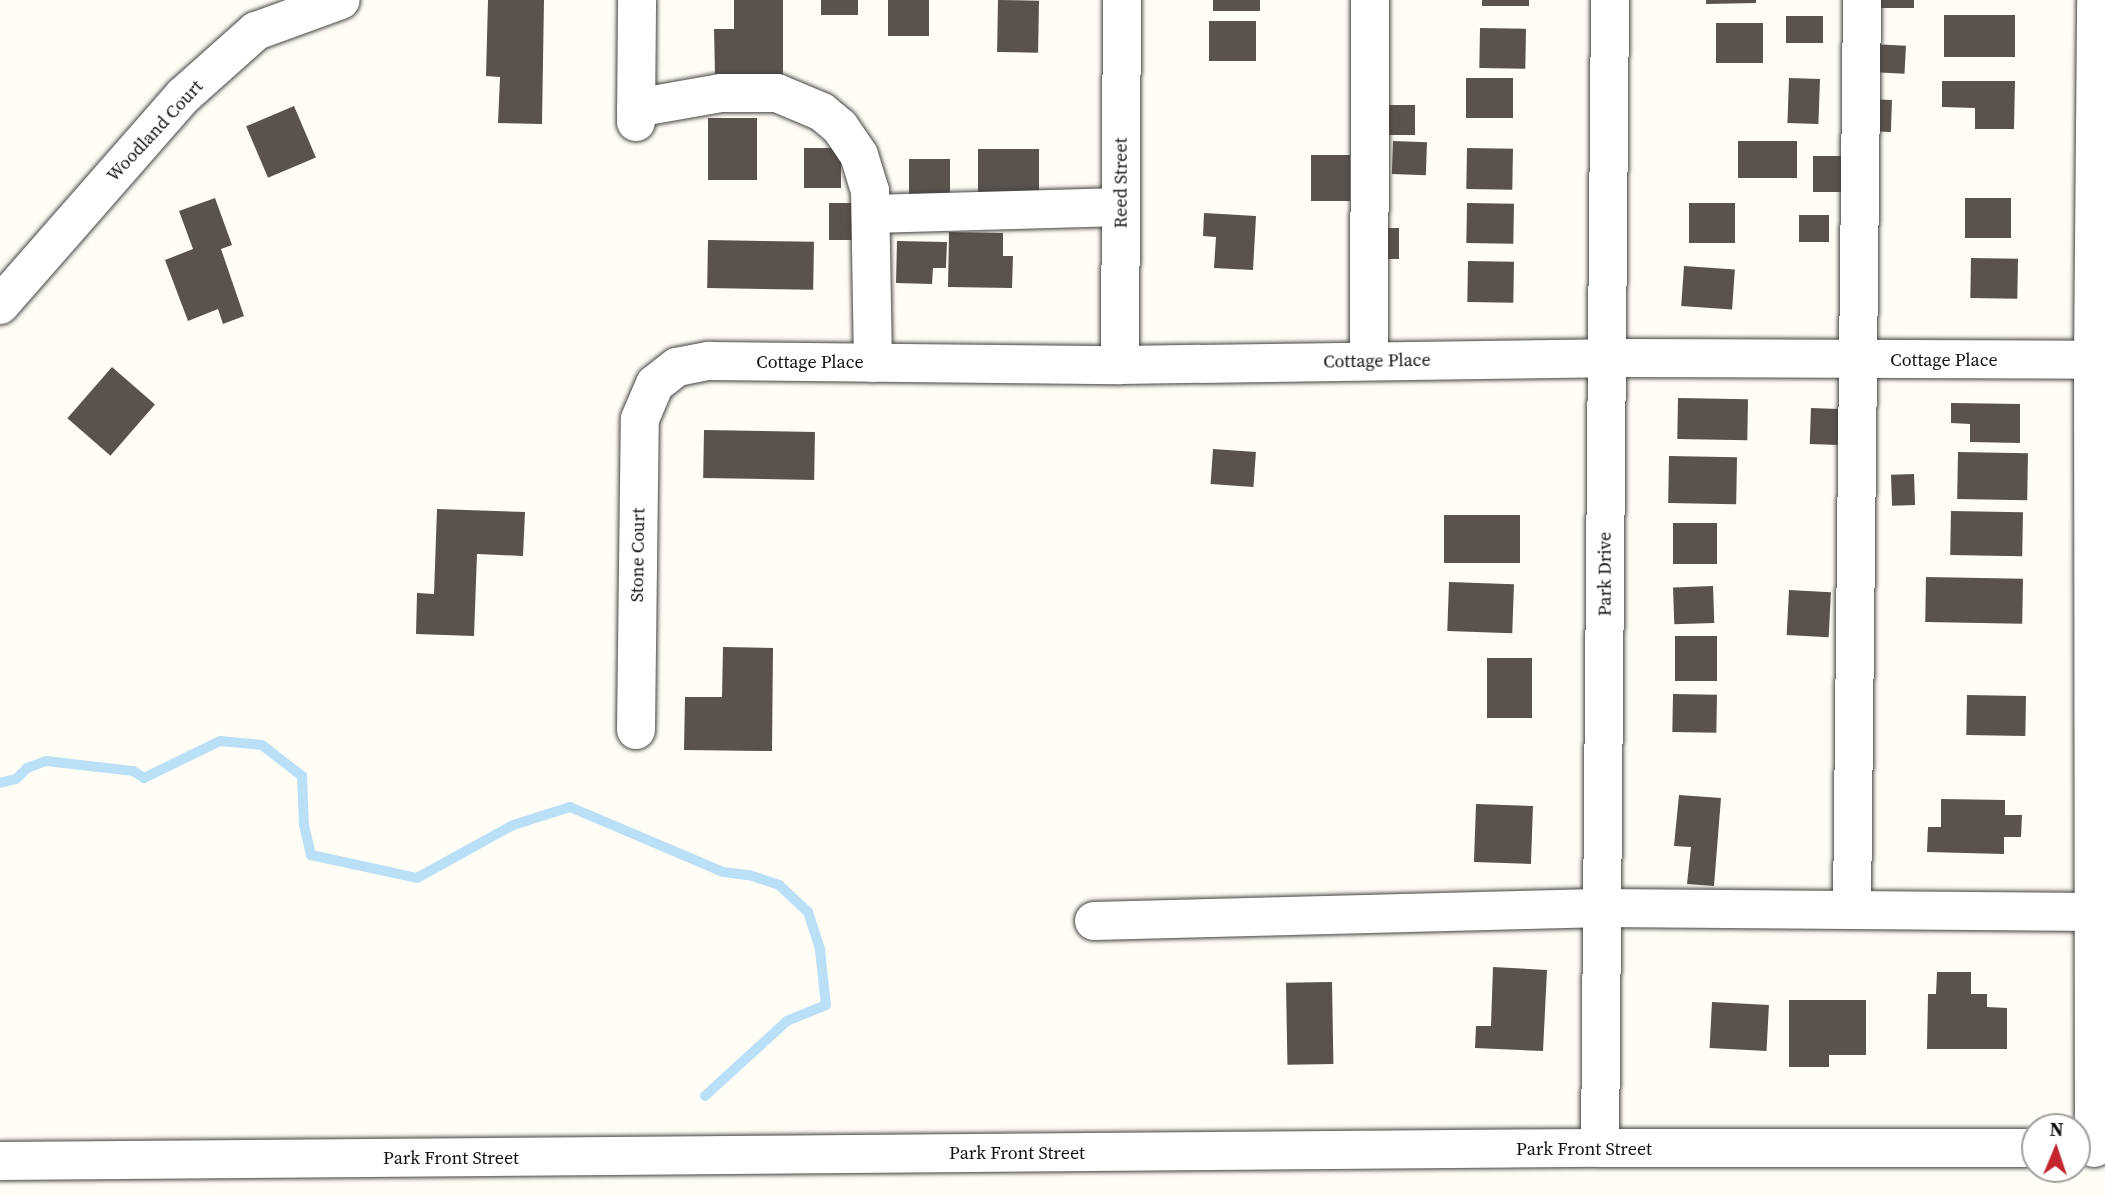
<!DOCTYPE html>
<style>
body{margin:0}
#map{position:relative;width:2105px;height:1197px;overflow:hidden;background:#fffdf5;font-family:"Source Serif 4",serif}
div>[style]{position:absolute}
.stream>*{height:10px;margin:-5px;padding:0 5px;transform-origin:5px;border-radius:5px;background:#b9e0f7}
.building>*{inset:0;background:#5a524d;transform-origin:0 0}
.roads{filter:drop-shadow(0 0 2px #444) drop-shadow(0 0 2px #444)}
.minor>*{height:38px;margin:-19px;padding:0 19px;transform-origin:19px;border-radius:19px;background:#fff}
span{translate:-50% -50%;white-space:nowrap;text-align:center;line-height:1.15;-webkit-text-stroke:7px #fff;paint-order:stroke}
.street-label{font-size:18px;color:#111}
.north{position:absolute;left:2021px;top:1113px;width:70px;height:70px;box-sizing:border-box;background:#fff;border:2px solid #a0a0a0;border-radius:50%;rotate:2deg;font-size:19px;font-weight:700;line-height:28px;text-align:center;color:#111}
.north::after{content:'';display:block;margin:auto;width:24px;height:32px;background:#c4262e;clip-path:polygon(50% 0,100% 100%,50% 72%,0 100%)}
</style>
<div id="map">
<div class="stream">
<i style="left:0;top:783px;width:16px;rotate:-14deg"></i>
<i style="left:16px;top:779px;width:16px;rotate:-45deg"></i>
<i style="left:27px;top:768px;width:20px;rotate:-20deg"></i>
<i style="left:46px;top:761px;width:88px;rotate:6.6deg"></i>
<i style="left:133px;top:771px;width:13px;rotate:32deg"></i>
<i style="left:144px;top:778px;width:85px;rotate:-26deg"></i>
<i style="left:220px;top:741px;width:42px;rotate:5.4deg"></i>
<i style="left:262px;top:745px;width:51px;rotate:37.8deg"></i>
<i style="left:302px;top:776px;width:49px;rotate:87.7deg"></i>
<i style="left:304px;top:825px;width:31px;rotate:77deg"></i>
<i style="left:311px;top:855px;width:108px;rotate:12.2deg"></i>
<i style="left:417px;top:878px;width:110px;rotate:-28.9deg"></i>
<i style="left:513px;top:825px;width:60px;rotate:-17.5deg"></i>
<i style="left:570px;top:807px;width:166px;rotate:23deg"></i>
<i style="left:723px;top:872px;width:26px;rotate:7deg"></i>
<i style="left:749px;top:875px;width:32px;rotate:18deg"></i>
<i style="left:779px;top:885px;width:40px;rotate:43deg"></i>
<i style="left:808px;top:912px;width:40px;rotate:72deg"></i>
<i style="left:820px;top:950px;width:55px;rotate:83.8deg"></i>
<i style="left:826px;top:1005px;width:42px;rotate:157.7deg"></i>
<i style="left:787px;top:1021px;width:111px;rotate:137.6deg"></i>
</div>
<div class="building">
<i style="clip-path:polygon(488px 0,544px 0,542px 124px,498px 123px,500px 77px,486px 76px)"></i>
<i style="clip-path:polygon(734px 0,783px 0,783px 75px,715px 75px,714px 29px,734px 29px)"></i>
<i style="left:821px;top:0;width:37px;height:15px"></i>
<i style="left:888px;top:0;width:41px;height:36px"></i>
<i style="left:998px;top:0;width:41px;height:52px;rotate:1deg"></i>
<i style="left:1213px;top:0;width:47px;height:11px"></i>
<i style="left:1482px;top:0;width:47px;height:6px"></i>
<i style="clip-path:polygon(1706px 0,1756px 0,1756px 3px,1706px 4px)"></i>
<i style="left:1871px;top:0;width:43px;height:8px"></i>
<i style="left:1944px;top:15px;width:71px;height:42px"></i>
<i style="left:1786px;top:16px;width:37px;height:27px"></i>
<i style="left:1209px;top:21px;width:47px;height:40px"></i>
<i style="left:1716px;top:23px;width:47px;height:40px"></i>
<i style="left:1480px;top:28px;width:46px;height:40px;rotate:1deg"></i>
<i style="left:1872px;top:44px;width:34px;height:28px;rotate:3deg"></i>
<i style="left:1466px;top:78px;width:47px;height:40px"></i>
<i style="left:1789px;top:78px;width:31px;height:45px;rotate:2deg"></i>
<i style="clip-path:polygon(1942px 81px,2015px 81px,2014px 129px,1975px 129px,1975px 108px,1942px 107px)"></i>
<i style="left:1866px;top:99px;width:26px;height:32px;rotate:2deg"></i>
<i style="left:1379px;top:105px;width:36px;height:30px"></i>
<i style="left:294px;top:106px;width:56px;height:52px;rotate:67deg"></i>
<i style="left:708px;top:118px;width:49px;height:62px"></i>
<i style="left:1393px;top:141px;width:34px;height:33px;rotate:2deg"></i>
<i style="left:1738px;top:141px;width:59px;height:37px"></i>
<i style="left:804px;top:148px;width:37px;height:40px"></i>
<i style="left:1467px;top:148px;width:46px;height:41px;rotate:1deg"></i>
<i style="left:978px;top:149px;width:61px;height:44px"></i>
<i style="left:1311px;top:155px;width:39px;height:46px"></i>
<i style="left:1813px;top:156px;width:32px;height:36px"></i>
<i style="left:909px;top:159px;width:41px;height:39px"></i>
<i style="clip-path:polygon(215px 198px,232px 245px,221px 249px,244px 316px,223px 324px,218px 309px,188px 321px,165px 260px,193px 249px,179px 211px)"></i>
<i style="left:1965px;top:198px;width:46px;height:40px"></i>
<i style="left:855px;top:203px;width:37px;height:26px;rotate:90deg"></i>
<i style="left:1467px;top:203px;width:47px;height:40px;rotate:1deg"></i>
<i style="left:1689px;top:203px;width:46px;height:40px"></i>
<i style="clip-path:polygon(1204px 213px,1256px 216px,1253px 270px,1214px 268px,1216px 237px,1203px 236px)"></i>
<i style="left:1829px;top:215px;width:27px;height:30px;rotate:90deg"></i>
<i style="left:1399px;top:228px;width:31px;height:28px;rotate:90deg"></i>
<i style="clip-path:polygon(949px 232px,1003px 233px,1003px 256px,1013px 256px,1012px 288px,948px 287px)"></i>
<i style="left:708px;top:240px;width:106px;height:48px;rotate:1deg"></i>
<i style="clip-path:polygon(897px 241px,947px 242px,946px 268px,933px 268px,932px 284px,896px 283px)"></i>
<i style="left:1971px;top:258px;width:47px;height:40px;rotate:1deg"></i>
<i style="left:1468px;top:261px;width:46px;height:41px;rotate:1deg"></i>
<i style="left:1684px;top:266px;width:51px;height:40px;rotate:4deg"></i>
<i style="left:112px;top:367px;width:57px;height:68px;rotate:41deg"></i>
<i style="left:1678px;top:398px;width:70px;height:41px;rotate:1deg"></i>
<i style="clip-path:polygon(1951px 403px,2020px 404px,2020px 443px,1970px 442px,1970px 424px,1951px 423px)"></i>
<i style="left:1811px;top:408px;width:28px;height:36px;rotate:2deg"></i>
<i style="left:704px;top:430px;width:111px;height:48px;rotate:1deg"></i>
<i style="left:1213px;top:449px;width:43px;height:35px;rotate:4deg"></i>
<i style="left:1958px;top:452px;width:70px;height:47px;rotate:1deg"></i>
<i style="left:1669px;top:456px;width:68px;height:47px;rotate:1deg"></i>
<i style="left:1914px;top:474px;width:31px;height:23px;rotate:88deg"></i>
<i style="clip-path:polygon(437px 509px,525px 512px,523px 556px,477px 554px,474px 636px,416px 634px,417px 593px,434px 594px)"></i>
<i style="left:1951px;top:511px;width:72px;height:44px;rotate:1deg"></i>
<i style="left:1444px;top:515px;width:76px;height:48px"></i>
<i style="left:1673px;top:523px;width:44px;height:41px"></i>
<i style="left:1926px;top:577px;width:97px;height:45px;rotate:1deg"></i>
<i style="left:1449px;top:582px;width:65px;height:49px;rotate:2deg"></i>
<i style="left:1713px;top:586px;width:37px;height:40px;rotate:88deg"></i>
<i style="left:1789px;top:590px;width:42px;height:45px;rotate:3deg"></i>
<i style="left:1675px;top:636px;width:42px;height:45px"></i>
<i style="clip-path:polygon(723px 647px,773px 648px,772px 751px,684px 750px,685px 697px,722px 697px)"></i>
<i style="left:1487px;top:658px;width:45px;height:60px"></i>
<i style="left:1673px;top:694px;width:44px;height:38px;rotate:1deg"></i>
<i style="left:1967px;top:695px;width:59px;height:40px;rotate:1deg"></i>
<i style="clip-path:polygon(1679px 795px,1721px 798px,1714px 886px,1687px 884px,1691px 847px,1674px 846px)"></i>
<i style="clip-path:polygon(1941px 799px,2005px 800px,2005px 815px,2022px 815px,2021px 837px,2004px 837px,2004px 854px,1927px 852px,1928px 827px,1941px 827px)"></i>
<i style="left:1476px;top:804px;width:57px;height:58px;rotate:2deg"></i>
<i style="clip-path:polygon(1493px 967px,1547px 970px,1543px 1051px,1475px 1048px,1476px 1026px,1491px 1026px)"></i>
<i style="clip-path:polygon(1937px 972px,1971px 972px,1971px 994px,1987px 994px,1987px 1007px,2007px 1008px,2007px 1049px,1927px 1049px,1928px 994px,1936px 994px)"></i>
<i style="left:1332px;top:982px;width:82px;height:46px;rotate:89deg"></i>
<i style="clip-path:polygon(1789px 1000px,1866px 1000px,1866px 1055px,1829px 1055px,1829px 1067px,1789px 1067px)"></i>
<i style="left:1712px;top:1002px;width:57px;height:46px;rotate:3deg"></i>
</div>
<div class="roads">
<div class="minor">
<i style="left:636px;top:108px;width:86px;rotate:-10deg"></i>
<i style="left:721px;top:93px;width:56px"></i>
<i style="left:777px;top:93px;width:49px;rotate:22.9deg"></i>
<i style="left:822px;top:112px;width:23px;rotate:40deg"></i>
<i style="left:840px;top:127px;width:34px;rotate:56deg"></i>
<i style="left:859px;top:155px;width:38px;rotate:73deg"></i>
<i style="left:870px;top:191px;width:172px;rotate:89deg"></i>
<i style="left:636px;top:122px;width:122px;rotate:-89.5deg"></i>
<i style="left:872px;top:214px;width:249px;rotate:-1.6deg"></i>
<i style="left:0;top:305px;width:278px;rotate:-48.8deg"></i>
<i style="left:183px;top:96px;width:98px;rotate:-41.7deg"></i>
<i style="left:256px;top:31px;width:90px;rotate:-20deg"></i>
<i style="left:1369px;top:361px;width:361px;rotate:-89.8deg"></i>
<i style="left:1120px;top:365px;width:365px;rotate:-89.7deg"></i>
<i style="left:636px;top:730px;width:311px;rotate:-89.3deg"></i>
<i style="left:640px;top:419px;width:38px;rotate:-67deg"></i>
<i style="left:655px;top:384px;width:28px;rotate:-38deg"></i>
<i style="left:677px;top:367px;width:33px;rotate:-11deg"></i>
<i style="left:709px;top:361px;width:411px;rotate:0.6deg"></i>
<i style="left:1120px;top:365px;width:487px;rotate:-0.8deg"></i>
<i style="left:1607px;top:358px;width:498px;rotate:0.2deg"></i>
<i style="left:1852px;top:908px;width:908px;rotate:-89.37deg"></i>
<i style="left:1094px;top:921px;width:508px;rotate:-1.47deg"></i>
<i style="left:1602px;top:908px;width:503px;rotate:0.46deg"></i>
<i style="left:1600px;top:1148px;width:1148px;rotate:-89.5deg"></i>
<i style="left:2094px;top:1148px;width:788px;rotate:-90.07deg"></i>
<i style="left:2093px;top:360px;width:360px;rotate:-89.5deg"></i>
<i style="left:0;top:1161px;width:1600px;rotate:-0.47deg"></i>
<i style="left:1600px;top:1148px;width:435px"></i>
</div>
</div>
<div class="street-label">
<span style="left:155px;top:131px;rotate:-47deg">Woodland Court</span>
<span style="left:1121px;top:183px;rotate:-90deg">Reed Street</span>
<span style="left:1944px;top:360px">Cottage Place</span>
<span style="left:1377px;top:361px;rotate:-1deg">Cottage Place</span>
<span style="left:810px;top:362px">Cottage Place</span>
<span style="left:638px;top:555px;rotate:-89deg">Stone Court</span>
<span style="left:1605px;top:574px;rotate:-90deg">Park Drive</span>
<span style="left:1584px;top:1149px">Park Front Street</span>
<span style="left:1017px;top:1153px">Park Front Street</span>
<span style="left:451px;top:1158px">Park Front Street</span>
</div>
<div class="north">N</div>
</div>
